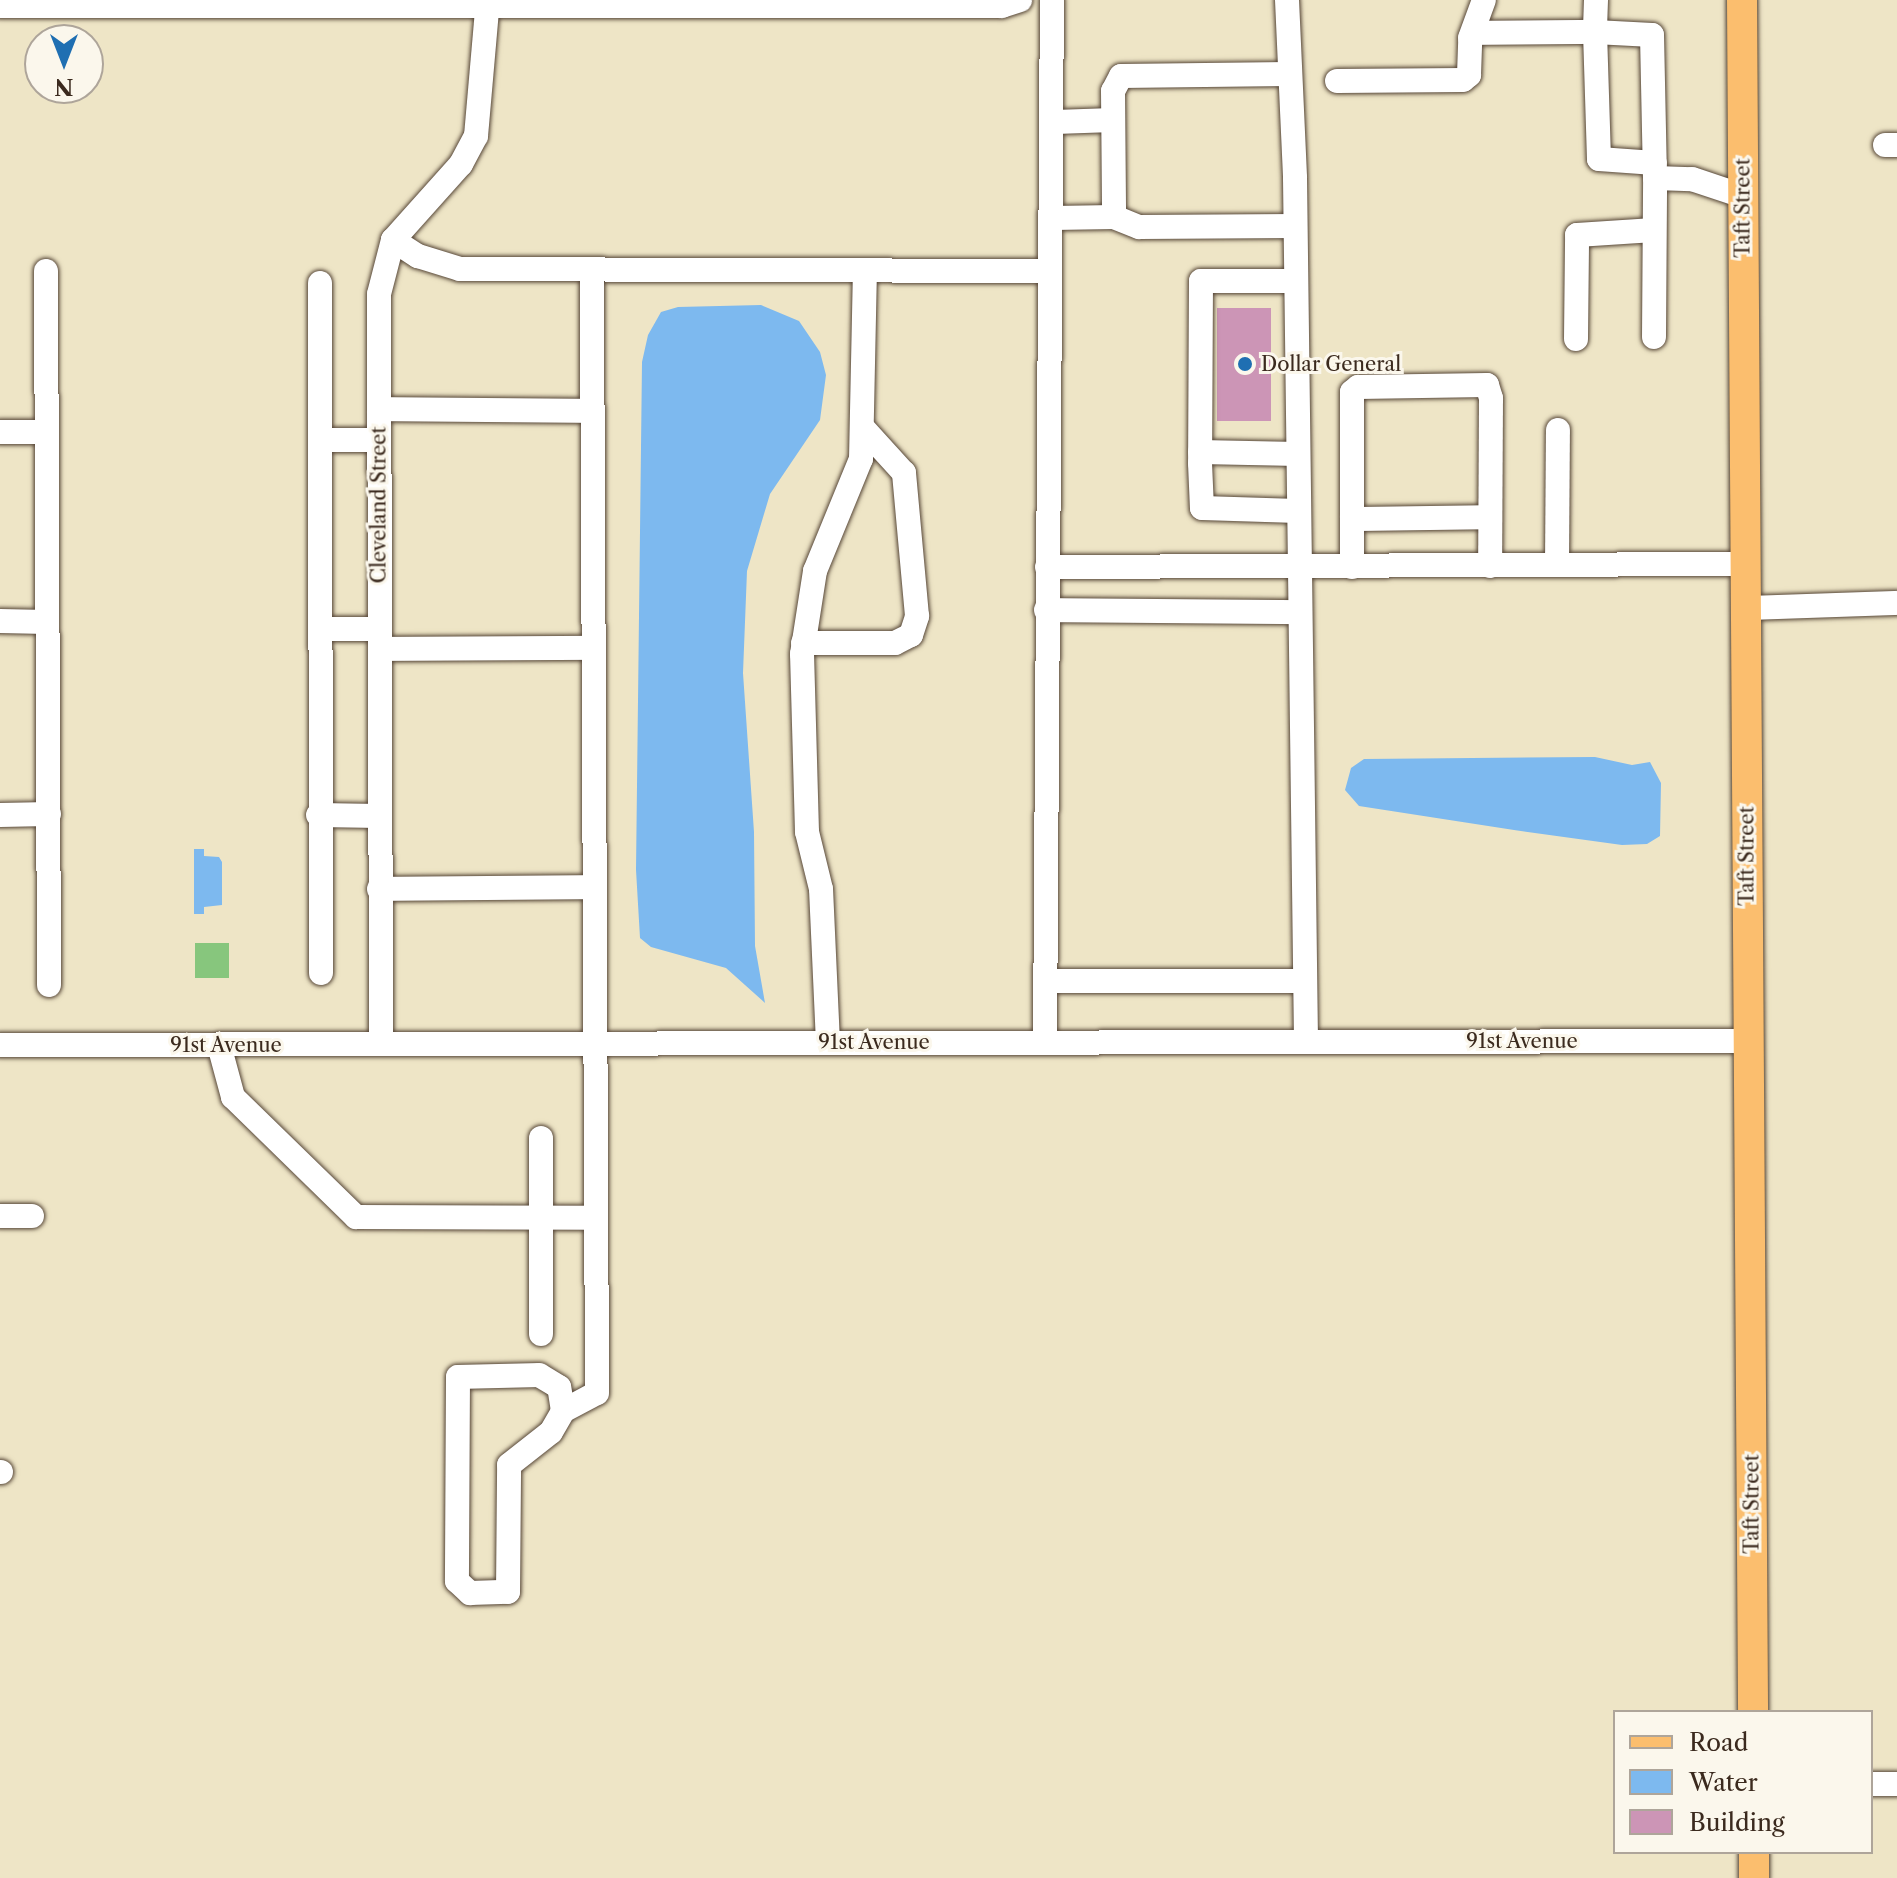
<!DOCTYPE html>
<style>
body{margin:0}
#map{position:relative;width:1897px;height:1878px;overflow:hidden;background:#eee5c6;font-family:"Libre Caslon Text",serif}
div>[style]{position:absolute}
.green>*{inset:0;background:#87c67d;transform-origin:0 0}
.water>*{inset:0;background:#7db9ef}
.building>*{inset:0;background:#cc95b6;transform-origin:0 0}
.roads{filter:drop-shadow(0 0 2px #564637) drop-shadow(0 0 2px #564637)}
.minor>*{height:24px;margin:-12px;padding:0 12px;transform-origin:12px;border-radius:12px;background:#fff}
.major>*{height:30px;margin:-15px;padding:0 15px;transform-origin:15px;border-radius:15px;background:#fbbe6e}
.dots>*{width:22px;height:22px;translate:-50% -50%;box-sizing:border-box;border:4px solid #fbf7ec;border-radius:50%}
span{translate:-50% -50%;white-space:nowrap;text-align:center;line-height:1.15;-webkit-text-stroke:6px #fbf7ec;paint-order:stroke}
.street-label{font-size:20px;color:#3b2a1e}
.poi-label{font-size:20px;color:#3b2a1e}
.left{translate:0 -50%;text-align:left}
.legend{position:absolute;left:1613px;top:1710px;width:260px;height:144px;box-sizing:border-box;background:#fbf7ec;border:2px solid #aea59a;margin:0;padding:10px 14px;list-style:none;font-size:24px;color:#3b2a1e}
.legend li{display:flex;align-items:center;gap:16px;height:40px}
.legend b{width:40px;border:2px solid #aea59a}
.north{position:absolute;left:24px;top:24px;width:80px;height:80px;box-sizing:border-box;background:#fbf7ec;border:2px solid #aea59a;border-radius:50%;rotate:180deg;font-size:22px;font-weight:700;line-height:32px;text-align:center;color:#3b2a1e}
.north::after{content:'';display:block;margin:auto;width:28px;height:36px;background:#1f6fb2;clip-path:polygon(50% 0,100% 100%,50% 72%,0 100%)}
</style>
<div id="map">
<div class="green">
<i style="left:195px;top:943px;width:34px;height:35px"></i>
</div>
<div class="water">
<i style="clip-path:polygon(761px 305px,799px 321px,820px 352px,826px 375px,820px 420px,770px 494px,747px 571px,743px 673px,754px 832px,755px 946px,765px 1003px,726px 968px,651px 947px,640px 938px,636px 870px,642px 362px,648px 335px,661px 312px,678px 307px)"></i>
<i style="clip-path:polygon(1595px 757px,1632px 765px,1650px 762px,1661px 783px,1660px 836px,1647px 844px,1622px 845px,1514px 830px,1359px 806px,1345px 790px,1351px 768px,1364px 759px)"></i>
<i style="clip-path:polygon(194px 849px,204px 849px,204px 856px,219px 857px,222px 862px,222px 905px,204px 907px,204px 914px,194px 914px)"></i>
</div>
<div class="building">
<i style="left:1217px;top:308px;width:54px;height:113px"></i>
</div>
<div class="roads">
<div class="minor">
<i style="left:1287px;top:0;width:178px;rotate:87.4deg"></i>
<i style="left:1295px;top:178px;width:863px;rotate:89.27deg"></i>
<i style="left:1596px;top:0;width:32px;rotate:92deg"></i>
<i style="left:1595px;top:32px;width:57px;rotate:3deg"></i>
<i style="left:1652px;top:35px;width:143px;rotate:88.8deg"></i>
<i style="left:0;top:6px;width:1002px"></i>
<i style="left:1002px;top:6px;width:19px;rotate:-18deg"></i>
<i style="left:1473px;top:33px;width:122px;rotate:-0.5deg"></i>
<i style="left:1595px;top:32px;width:127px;rotate:88.2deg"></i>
<i style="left:1599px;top:159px;width:56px;rotate:4.1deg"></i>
<i style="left:1288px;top:74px;width:167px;rotate:179.3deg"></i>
<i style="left:1121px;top:76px;width:17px;rotate:118deg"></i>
<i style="left:1113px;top:91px;width:126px;rotate:89.5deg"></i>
<i style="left:1114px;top:217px;width:27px;rotate:22deg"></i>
<i style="left:1139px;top:227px;width:156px;rotate:-0.4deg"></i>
<i style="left:1337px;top:81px;width:126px;rotate:-0.5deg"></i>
<i style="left:1463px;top:80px;width:8px;rotate:-40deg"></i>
<i style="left:1469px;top:75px;width:37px;rotate:-88deg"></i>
<i style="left:1470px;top:38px;width:40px;rotate:-69.8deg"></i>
<i style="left:1055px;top:122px;width:58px;rotate:-2deg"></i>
<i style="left:1885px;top:145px;width:12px"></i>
<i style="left:1053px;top:218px;width:61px;rotate:-0.9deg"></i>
<i style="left:393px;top:240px;width:30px;rotate:33deg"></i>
<i style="left:418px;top:256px;width:44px;rotate:17.2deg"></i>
<i style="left:460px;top:269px;width:587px;rotate:0.2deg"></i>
<i style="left:46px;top:271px;width:714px;rotate:89.76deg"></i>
<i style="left:1296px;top:281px;width:95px;rotate:180deg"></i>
<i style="left:1201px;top:281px;width:182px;rotate:90.3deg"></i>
<i style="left:1200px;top:463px;width:45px;rotate:87.5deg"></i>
<i style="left:1202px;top:508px;width:96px;rotate:1.8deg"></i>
<i style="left:320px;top:283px;width:690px;rotate:89.92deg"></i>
<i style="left:1654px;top:337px;width:159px;rotate:-89.6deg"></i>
<i style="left:1655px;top:178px;width:37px;rotate:2deg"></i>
<i style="left:1692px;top:179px;width:54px;rotate:18.4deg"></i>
<i style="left:1576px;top:339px;width:104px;rotate:-89.4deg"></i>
<i style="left:1577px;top:235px;width:77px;rotate:-3.7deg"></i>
<i style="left:379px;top:409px;width:213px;rotate:0.5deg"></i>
<i style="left:0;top:432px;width:46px"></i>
<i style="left:321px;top:440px;width:58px"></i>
<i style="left:1200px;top:452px;width:98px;rotate:1.2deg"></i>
<i style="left:1352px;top:519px;width:138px;rotate:-0.8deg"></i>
<i style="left:1557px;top:565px;width:135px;rotate:-89.6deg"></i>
<i style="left:1047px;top:567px;width:698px;rotate:-0.25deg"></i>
<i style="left:1352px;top:567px;width:175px;rotate:-90deg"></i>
<i style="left:1352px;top:392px;width:8px;rotate:-40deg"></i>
<i style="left:1358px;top:387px;width:129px;rotate:-0.9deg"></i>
<i style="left:1487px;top:385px;width:14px;rotate:73deg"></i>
<i style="left:1491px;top:398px;width:168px;rotate:90.3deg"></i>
<i style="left:1746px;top:608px;width:151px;rotate:-1.9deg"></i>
<i style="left:1046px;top:610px;width:253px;rotate:0.5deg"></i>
<i style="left:0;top:621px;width:47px;rotate:1.2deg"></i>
<i style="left:320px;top:629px;width:60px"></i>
<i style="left:803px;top:643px;width:92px"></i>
<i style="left:895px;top:643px;width:18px;rotate:-27deg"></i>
<i style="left:911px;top:635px;width:20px;rotate:-72deg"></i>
<i style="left:917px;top:616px;width:144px;rotate:-95.2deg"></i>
<i style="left:904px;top:473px;width:59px;rotate:-132.3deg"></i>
<i style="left:380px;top:649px;width:214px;rotate:-0.3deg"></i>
<i style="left:0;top:815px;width:49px;rotate:-1.2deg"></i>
<i style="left:318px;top:815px;width:62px;rotate:0.9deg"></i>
<i style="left:379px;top:889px;width:216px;rotate:-0.5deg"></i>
<i style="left:1046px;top:981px;width:259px"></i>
<i style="left:1045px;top:1042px;width:1042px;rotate:-89.62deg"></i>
<i style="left:828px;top:1043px;width:154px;rotate:-92.6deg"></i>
<i style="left:821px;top:889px;width:59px;rotate:-103.8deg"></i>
<i style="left:807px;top:832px;width:178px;rotate:-91.6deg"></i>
<i style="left:802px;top:654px;width:84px;rotate:-81.1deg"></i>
<i style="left:815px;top:571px;width:121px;rotate:-67.7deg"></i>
<i style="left:861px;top:459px;width:187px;rotate:-88.8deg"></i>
<i style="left:381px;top:1044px;width:750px;rotate:-90.15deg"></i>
<i style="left:379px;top:294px;width:56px;rotate:-75.5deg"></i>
<i style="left:393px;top:240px;width:102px;rotate:-48.2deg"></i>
<i style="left:461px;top:164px;width:32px;rotate:-62deg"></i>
<i style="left:476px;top:136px;width:137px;rotate:-85deg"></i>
<i style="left:0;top:1045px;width:1749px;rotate:-0.13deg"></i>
<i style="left:219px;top:1045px;width:54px;rotate:74.9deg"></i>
<i style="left:233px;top:1097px;width:172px;rotate:44.3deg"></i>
<i style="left:356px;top:1217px;width:240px;rotate:0.2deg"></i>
<i style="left:541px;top:1138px;width:196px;rotate:90deg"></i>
<i style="left:0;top:1216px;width:32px"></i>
<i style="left:563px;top:1411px;width:24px;rotate:-99deg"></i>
<i style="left:559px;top:1387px;width:23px;rotate:-149deg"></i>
<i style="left:539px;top:1375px;width:81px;rotate:178.6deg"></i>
<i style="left:458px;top:1377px;width:204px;rotate:90.3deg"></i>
<i style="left:457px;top:1581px;width:18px;rotate:43deg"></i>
<i style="left:470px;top:1593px;width:38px;rotate:-2deg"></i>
<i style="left:508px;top:1592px;width:127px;rotate:-89.5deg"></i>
<i style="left:509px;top:1465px;width:53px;rotate:-38.2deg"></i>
<i style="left:551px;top:1432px;width:24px;rotate:-60deg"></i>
<i style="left:563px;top:1411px;width:38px;rotate:-28deg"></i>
<i style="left:597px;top:1393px;width:1122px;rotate:-90.26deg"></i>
<i style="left:0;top:1472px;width:1px"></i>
<i style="left:1871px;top:1784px;width:26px"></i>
</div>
<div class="major">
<i style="left:1742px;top:0;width:1712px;rotate:89.63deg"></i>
<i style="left:1754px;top:1852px;width:26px;rotate:90deg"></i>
</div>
</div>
<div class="dots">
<i style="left:1245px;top:364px;background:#1f6fb2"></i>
</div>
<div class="street-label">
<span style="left:1743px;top:208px;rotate:-90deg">Taft Street</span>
<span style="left:379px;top:505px;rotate:-90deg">Cleveland Street</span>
<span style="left:1747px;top:856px;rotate:-90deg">Taft Street</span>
<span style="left:1522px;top:1041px">91st Avenue</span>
<span style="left:874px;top:1042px">91st Avenue</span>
<span style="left:226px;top:1045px">91st Avenue</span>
<span style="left:1752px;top:1504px;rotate:-90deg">Taft Street</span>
</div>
<div class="poi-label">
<span class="left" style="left:1261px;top:364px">Dollar General</span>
</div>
<ul class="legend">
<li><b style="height:10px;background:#fbbe6e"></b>Road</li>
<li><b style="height:22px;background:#7db9ef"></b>Water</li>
<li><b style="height:22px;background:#cc95b6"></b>Building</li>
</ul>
<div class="north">N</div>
</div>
